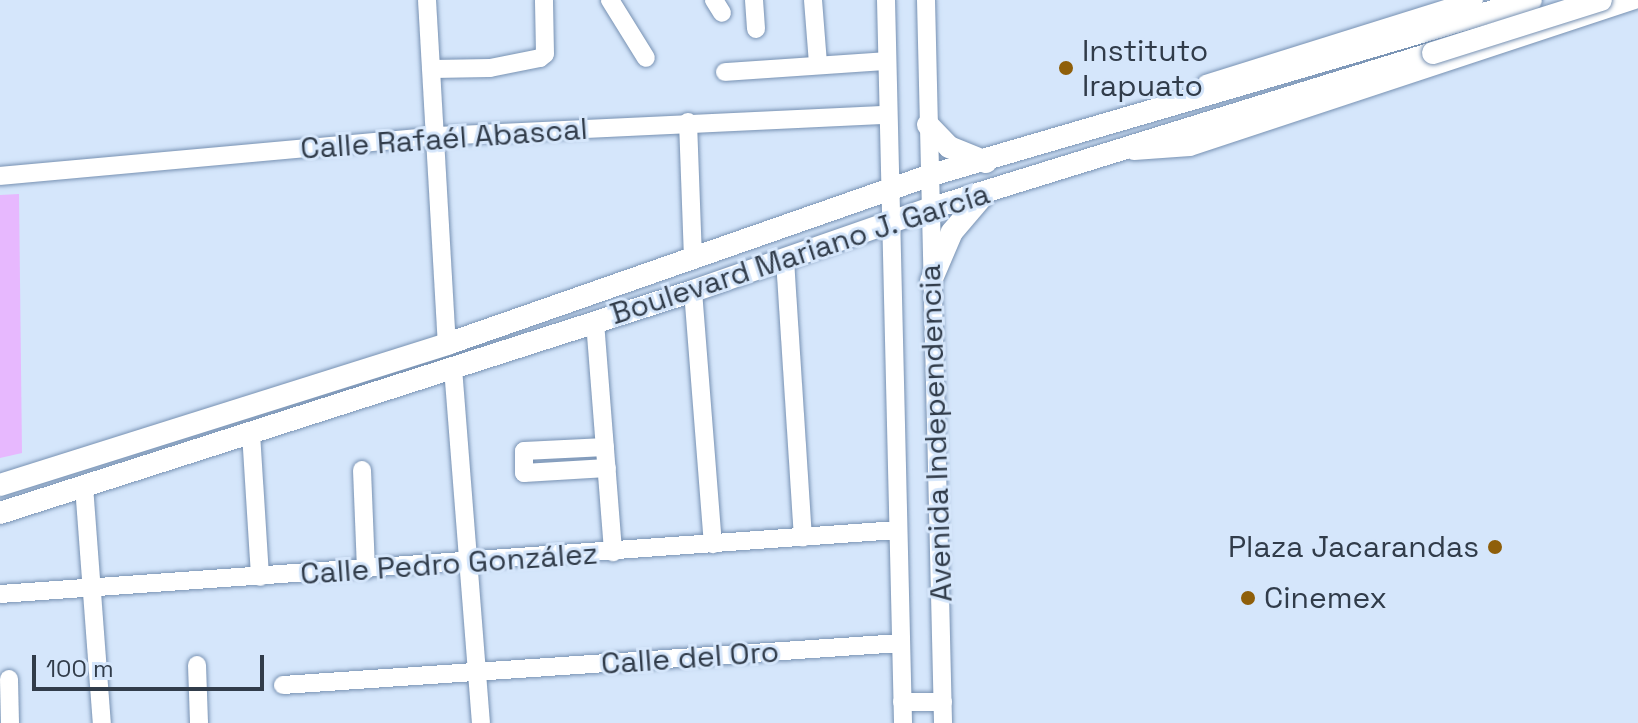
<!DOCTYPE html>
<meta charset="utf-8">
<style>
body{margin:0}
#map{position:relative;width:1638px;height:723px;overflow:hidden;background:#d5e6fb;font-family:"Space Grotesk",sans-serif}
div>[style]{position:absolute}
.green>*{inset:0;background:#e7b8fe}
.roads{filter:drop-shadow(0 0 2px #7791b2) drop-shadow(0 0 2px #7791b2)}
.minor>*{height:18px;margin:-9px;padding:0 9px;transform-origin:9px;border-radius:9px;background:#fff}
.major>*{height:22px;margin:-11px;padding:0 11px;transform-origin:11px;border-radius:11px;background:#fff}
.bridges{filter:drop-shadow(0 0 2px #7791b2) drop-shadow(0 0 2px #7791b2)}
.major-bridge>*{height:22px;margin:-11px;padding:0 11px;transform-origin:11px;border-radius:11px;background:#fff}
.dots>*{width:22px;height:22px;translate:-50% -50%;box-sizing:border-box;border:4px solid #d5e6fb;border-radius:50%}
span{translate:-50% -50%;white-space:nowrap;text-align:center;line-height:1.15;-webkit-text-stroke:6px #d5e6fb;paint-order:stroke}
.poi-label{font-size:30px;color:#313c4a}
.left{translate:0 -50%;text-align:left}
.right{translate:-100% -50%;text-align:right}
.street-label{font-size:30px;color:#313c4a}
.scale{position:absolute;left:32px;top:655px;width:232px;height:36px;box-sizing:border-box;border:4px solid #313c4a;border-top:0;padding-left:10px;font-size:24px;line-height:28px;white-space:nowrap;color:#313c4a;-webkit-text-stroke:6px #d5e6fb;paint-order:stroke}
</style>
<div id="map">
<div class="green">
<i style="clip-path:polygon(19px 194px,22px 453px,0 458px,0 195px)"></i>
</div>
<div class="roads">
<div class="minor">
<i style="left:427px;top:0;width:345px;rotate:86.7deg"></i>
<i style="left:610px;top:0;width:68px;rotate:58.2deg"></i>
<i style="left:714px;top:0;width:15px;rotate:58deg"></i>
<i style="left:754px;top:0;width:29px;rotate:86deg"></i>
<i style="left:813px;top:0;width:63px;rotate:85.5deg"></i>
<i style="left:886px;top:0;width:723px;rotate:88.65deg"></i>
<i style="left:926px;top:0;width:723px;rotate:88.65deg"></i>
<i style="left:433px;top:69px;width:57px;rotate:-1deg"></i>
<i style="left:490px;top:68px;width:51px;rotate:-11.3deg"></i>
<i style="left:540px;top:58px;width:6px;rotate:-39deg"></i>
<i style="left:545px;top:54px;width:54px;rotate:-91.1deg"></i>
<i style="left:725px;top:72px;width:162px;rotate:-3.9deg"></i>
<i style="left:1206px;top:84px;width:281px;rotate:-17.4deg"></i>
<i style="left:688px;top:122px;width:138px;rotate:87.9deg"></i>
<i style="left:1134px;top:151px;width:56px;rotate:-4.1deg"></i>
<i style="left:1190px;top:147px;width:469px;rotate:-18.3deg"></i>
<i style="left:0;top:176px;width:439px;rotate:-5.2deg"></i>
<i style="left:437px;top:136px;width:451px;rotate:-2.7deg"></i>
<i style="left:785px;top:260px;width:278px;rotate:86.3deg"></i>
<i style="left:693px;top:291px;width:254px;rotate:85.5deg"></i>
<i style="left:595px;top:322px;width:231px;rotate:85.5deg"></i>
<i style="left:453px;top:368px;width:356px;rotate:85.5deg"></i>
<i style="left:251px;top:433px;width:144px;rotate:86.4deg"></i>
<i style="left:605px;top:447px;width:81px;rotate:177.2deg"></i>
<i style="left:524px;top:451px;width:22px;rotate:90deg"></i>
<i style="left:524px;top:473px;width:83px;rotate:-3.4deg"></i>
<i style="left:362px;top:470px;width:100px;rotate:87.7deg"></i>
<i style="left:84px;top:486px;width:238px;rotate:85.7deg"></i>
<i style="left:0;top:594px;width:900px;rotate:-4.08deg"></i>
<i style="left:197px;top:665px;width:58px;rotate:88deg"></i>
<i style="left:9px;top:679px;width:44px;rotate:88.7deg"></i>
<i style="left:283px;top:685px;width:619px;rotate:-3.89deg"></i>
<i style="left:902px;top:702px;width:41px"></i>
</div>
<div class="major">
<i style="left:928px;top:125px;width:30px;rotate:46deg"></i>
<i style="left:949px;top:147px;width:40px;rotate:22deg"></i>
<i style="left:931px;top:281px;width:53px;rotate:-66.8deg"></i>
<i style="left:952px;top:232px;width:52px;rotate:-49.6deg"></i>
<i style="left:0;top:485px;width:469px;rotate:-17.5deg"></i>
<i style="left:447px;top:344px;width:509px;rotate:-19.25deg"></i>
<i style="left:928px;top:176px;width:628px;rotate:-16.27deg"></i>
<i style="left:0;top:513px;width:728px;rotate:-17.76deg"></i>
<i style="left:693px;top:291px;width:250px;rotate:-19.2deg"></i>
<i style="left:929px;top:209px;width:528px;rotate:-17.2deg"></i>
</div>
</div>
<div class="bridges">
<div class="major-bridge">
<i style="left:1433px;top:53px;width:176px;rotate:-17.5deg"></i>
</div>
</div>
<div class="dots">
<i style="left:1066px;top:68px;background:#8f5f0a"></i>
<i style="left:1495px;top:547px;background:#8f5f0a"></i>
<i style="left:1248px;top:598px;background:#8f5f0a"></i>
</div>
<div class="poi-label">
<span class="left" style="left:1082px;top:68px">Instituto<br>Irapuato</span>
<span class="right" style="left:1479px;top:547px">Plaza Jacarandas</span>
<span class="left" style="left:1264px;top:598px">Cinemex</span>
</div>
<div class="street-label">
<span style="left:444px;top:139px;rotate:-4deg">Calle Rafaél Abascal</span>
<span style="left:800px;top:254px;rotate:-18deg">Boulevard Mariano J. García</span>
<span style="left:936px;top:433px;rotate:-92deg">Avenida Independencia</span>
<span style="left:449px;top:564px;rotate:-4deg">Calle Pedro González</span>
<span style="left:690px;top:658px;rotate:-4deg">Calle del Oro</span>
</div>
<div class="scale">100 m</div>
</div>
